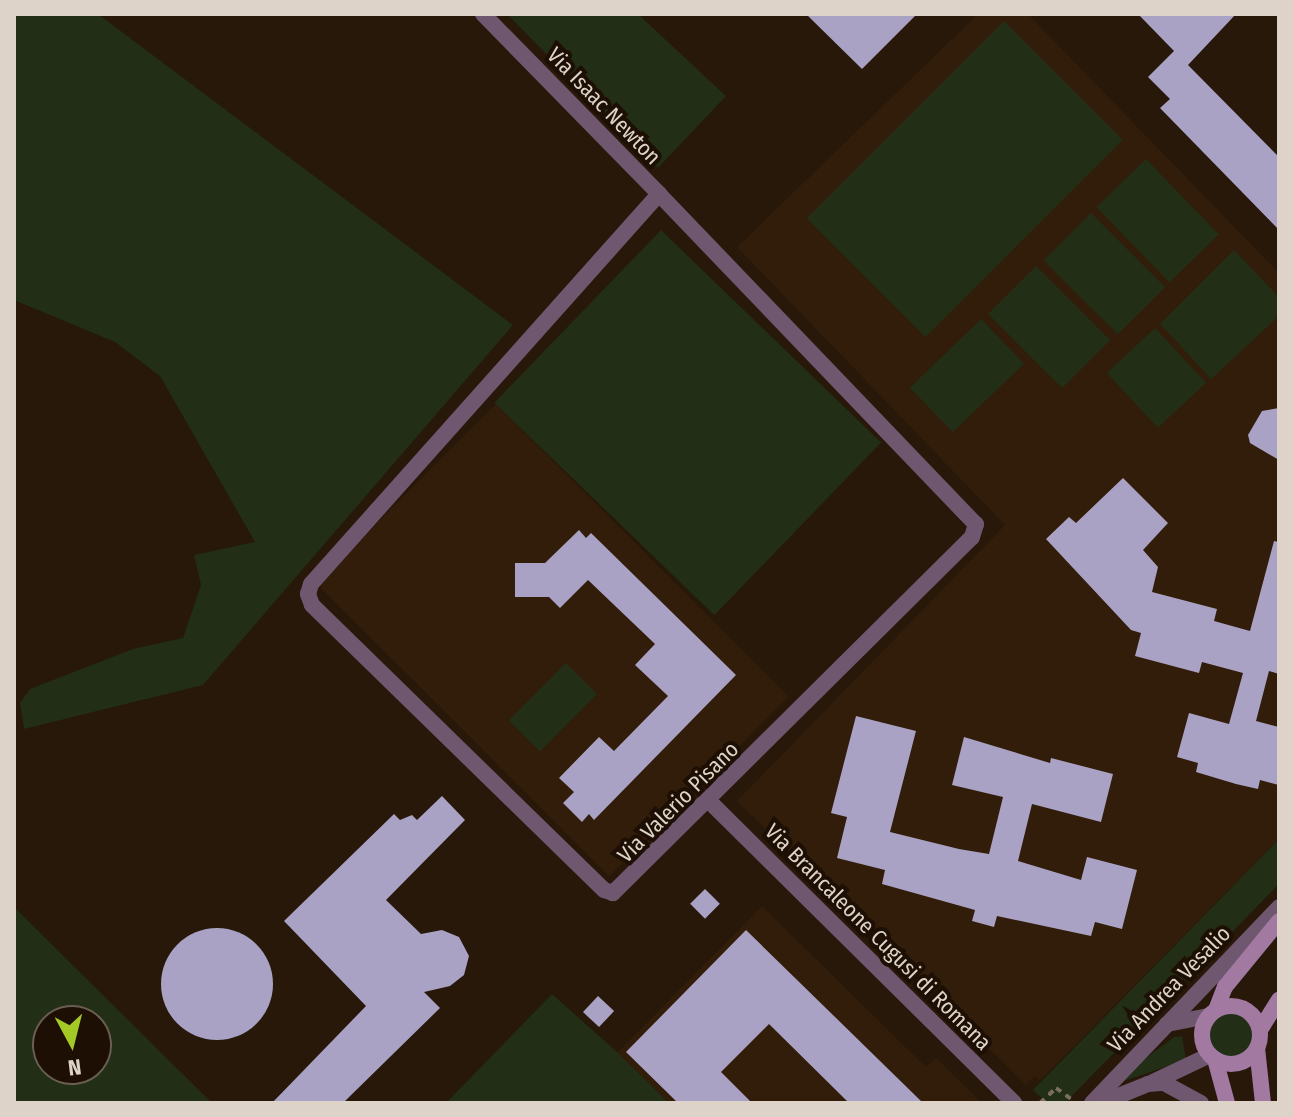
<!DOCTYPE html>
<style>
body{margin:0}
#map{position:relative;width:1293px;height:1117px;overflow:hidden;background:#271809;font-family:"Fira Sans Condensed",sans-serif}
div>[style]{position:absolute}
.built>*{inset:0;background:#311d09;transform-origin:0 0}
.green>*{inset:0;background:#222e15;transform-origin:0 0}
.round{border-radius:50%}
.building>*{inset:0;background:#a9a2c4;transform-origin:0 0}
.path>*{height:4px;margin-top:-2px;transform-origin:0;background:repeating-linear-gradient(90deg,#796d60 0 6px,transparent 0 12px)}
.street>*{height:16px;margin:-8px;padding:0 8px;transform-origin:8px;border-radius:8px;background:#705770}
.secondary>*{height:16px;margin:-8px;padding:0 8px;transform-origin:8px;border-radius:8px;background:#a179a1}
.secondary>.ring{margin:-8px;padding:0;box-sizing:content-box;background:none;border:16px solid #a179a1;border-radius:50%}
span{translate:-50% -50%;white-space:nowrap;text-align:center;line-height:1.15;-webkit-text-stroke:8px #1d0f03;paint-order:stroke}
.street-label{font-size:22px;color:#ddd3c9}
.frame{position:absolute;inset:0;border:16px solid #ddd3c9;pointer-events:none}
.north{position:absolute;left:32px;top:1005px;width:80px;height:80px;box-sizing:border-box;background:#1d0f03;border:2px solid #6a5d52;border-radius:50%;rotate:173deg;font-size:22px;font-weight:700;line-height:32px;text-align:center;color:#ddd3c9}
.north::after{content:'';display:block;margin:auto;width:28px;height:36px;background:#a3c926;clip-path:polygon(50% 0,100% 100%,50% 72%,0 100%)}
</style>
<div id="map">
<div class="built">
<i style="clip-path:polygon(978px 14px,1028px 14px,1279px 273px,1279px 839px,1040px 1081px,1034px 1076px,1026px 1085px,737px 801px,1005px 525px,737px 247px)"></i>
<i style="left:496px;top:404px;width:414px;height:254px;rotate:45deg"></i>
<i style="clip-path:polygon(762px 906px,926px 1067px,936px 1058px,982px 1103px,669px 1103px,617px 1053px)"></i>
</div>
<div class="green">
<i style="clip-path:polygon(14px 14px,98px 14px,513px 325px,203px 685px,24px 729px,20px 703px,30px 689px,133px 649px,183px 638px,201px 585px,194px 555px,255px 542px,160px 376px,115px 342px,14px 300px)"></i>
<i style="clip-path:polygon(507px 14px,638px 14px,726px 96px,658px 168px)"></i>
<i style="left:1004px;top:21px;width:168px;height:279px;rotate:45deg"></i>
<i style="left:1146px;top:159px;width:105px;height:69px;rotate:46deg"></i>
<i style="left:1091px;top:213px;width:105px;height:67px;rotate:45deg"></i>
<i style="left:661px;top:230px;width:306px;height:240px;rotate:44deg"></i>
<i style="clip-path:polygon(1234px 250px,1279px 297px,1279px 316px,1211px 379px,1160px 324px)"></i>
<i style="left:1036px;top:266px;width:105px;height:68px;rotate:45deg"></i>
<i style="left:981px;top:319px;width:62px;height:99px;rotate:46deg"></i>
<i style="left:1155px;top:328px;width:75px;height:66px;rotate:47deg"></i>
<i style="left:566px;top:663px;width:44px;height:81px;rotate:45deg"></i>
<i style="clip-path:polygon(1279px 839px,1279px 884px,1065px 1103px,1047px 1103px,1033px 1090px)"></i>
<i style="clip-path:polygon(evenodd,14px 907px,212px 1103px,14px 1103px,14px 907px,48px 1021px,96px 1021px,96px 1069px,48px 1069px,48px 1021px)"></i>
<i style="clip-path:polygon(552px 994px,617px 1052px,669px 1103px,446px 1103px)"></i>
<i class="round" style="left:1203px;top:1007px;width:56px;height:56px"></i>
<i style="clip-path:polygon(1182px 1036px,1186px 1060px,1109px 1086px,1174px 1037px)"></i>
</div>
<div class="building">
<i style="clip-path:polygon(806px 14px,917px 14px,862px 69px)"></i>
<i style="clip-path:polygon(1138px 14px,1236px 14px,1188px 65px,1279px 157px,1279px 230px,1160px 108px,1170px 99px,1148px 77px,1174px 51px)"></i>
<i style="clip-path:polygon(1279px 408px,1279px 460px,1250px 443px,1248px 435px,1262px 411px)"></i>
<i style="clip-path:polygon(1123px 478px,1168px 523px,1143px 550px,1158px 567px,1152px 592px,1217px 609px,1214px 621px,1250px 631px,1274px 541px,1279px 542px,1279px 674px,1269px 671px,1256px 721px,1279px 727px,1279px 785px,1260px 780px,1258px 789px,1236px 784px,1196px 772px,1198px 763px,1177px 757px,1189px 713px,1229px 724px,1243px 673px,1202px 662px,1199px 673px,1135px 656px,1141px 633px,1131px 630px,1046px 539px,1069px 517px,1076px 523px)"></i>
<i style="clip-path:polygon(579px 530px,586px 538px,591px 533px,736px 675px,594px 820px,589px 814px,582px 822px,563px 803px,574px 792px,559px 778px,599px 737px,614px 751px,668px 696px,635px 665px,655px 644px,588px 580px,560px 608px,549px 597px,515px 597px,515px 563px,545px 563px)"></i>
<i style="clip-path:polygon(856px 716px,916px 731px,890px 832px,959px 849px,989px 854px,1003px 797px,952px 785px,964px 737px,1050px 763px,1051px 758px,1113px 774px,1101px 822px,1032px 804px,1018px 861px,1081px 880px,1087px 857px,1137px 870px,1122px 929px,1095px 922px,1091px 936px,997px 916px,994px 927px,972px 921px,975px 910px,882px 884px,885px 870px,837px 858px,847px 817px,831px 813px)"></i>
<i style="clip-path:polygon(442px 796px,465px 820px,386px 900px,421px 934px,442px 930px,459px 937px,469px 956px,464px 975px,450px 986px,424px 992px,440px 1008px,343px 1103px,272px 1103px,366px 1006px,284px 921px,394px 814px,400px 820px,412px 815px,417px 820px)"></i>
<i style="left:705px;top:889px;width:21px;height:21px;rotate:45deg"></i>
<i class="round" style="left:161px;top:928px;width:112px;height:112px"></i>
<i style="clip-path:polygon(746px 930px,923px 1103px,849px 1103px,769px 1024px,721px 1072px,752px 1103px,678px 1103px,626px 1052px)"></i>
<i style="left:598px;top:996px;width:22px;height:22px;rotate:43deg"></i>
</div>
<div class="path">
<i style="left:1040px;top:1103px;width:22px;rotate:-43deg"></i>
<i style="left:1056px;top:1088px;width:24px;rotate:36deg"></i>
</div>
<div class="street">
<i style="left:483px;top:14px;width:252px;rotate:45.6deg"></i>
<i style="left:659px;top:194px;width:458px;rotate:46.2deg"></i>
<i style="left:976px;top:524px;width:14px;rotate:107deg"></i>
<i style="left:972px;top:537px;width:506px;rotate:135.24deg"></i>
<i style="left:613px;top:893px;width:9px;rotate:-162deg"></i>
<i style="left:604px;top:890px;width:408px;rotate:-135.7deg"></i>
<i style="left:312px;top:605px;width:12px;rotate:-110deg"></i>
<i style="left:308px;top:594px;width:10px;rotate:-73deg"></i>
<i style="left:311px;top:584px;width:523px;rotate:-48.26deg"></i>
<i style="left:710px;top:802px;width:428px;rotate:44.7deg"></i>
<i style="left:1167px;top:1024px;width:42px;rotate:-11deg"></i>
<i style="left:1153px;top:1082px;width:63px;rotate:-25.3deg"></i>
<i style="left:1092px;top:1103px;width:271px;rotate:-46.3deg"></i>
<i style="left:1101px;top:1103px;width:51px;rotate:-22deg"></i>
<i style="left:1148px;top:1084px;width:16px;rotate:-4deg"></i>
<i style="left:1164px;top:1083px;width:42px;rotate:28.4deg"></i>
</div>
<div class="secondary">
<i class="ring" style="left:1202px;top:1006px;width:42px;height:42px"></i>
<i style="left:1216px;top:1010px;width:25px;rotate:-69deg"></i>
<i style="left:1225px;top:987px;width:85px;rotate:-50.7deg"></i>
<i style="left:1260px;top:1030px;width:36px;rotate:-58deg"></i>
<i style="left:1257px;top:1048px;width:55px;rotate:83.8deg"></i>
<i style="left:1215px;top:1059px;width:46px;rotate:74.7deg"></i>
</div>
<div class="street-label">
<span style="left:604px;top:106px;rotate:46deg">Via Isaac Newton</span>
<span style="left:678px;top:802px;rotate:-45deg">Via Valerio Pisano</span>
<span style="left:878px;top:937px;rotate:45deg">Via Brancaleone Cugusi di Romana</span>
<span style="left:1169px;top:989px;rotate:-46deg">Via Andrea Vesalio</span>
</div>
<div class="frame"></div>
<div class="north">N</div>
</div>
